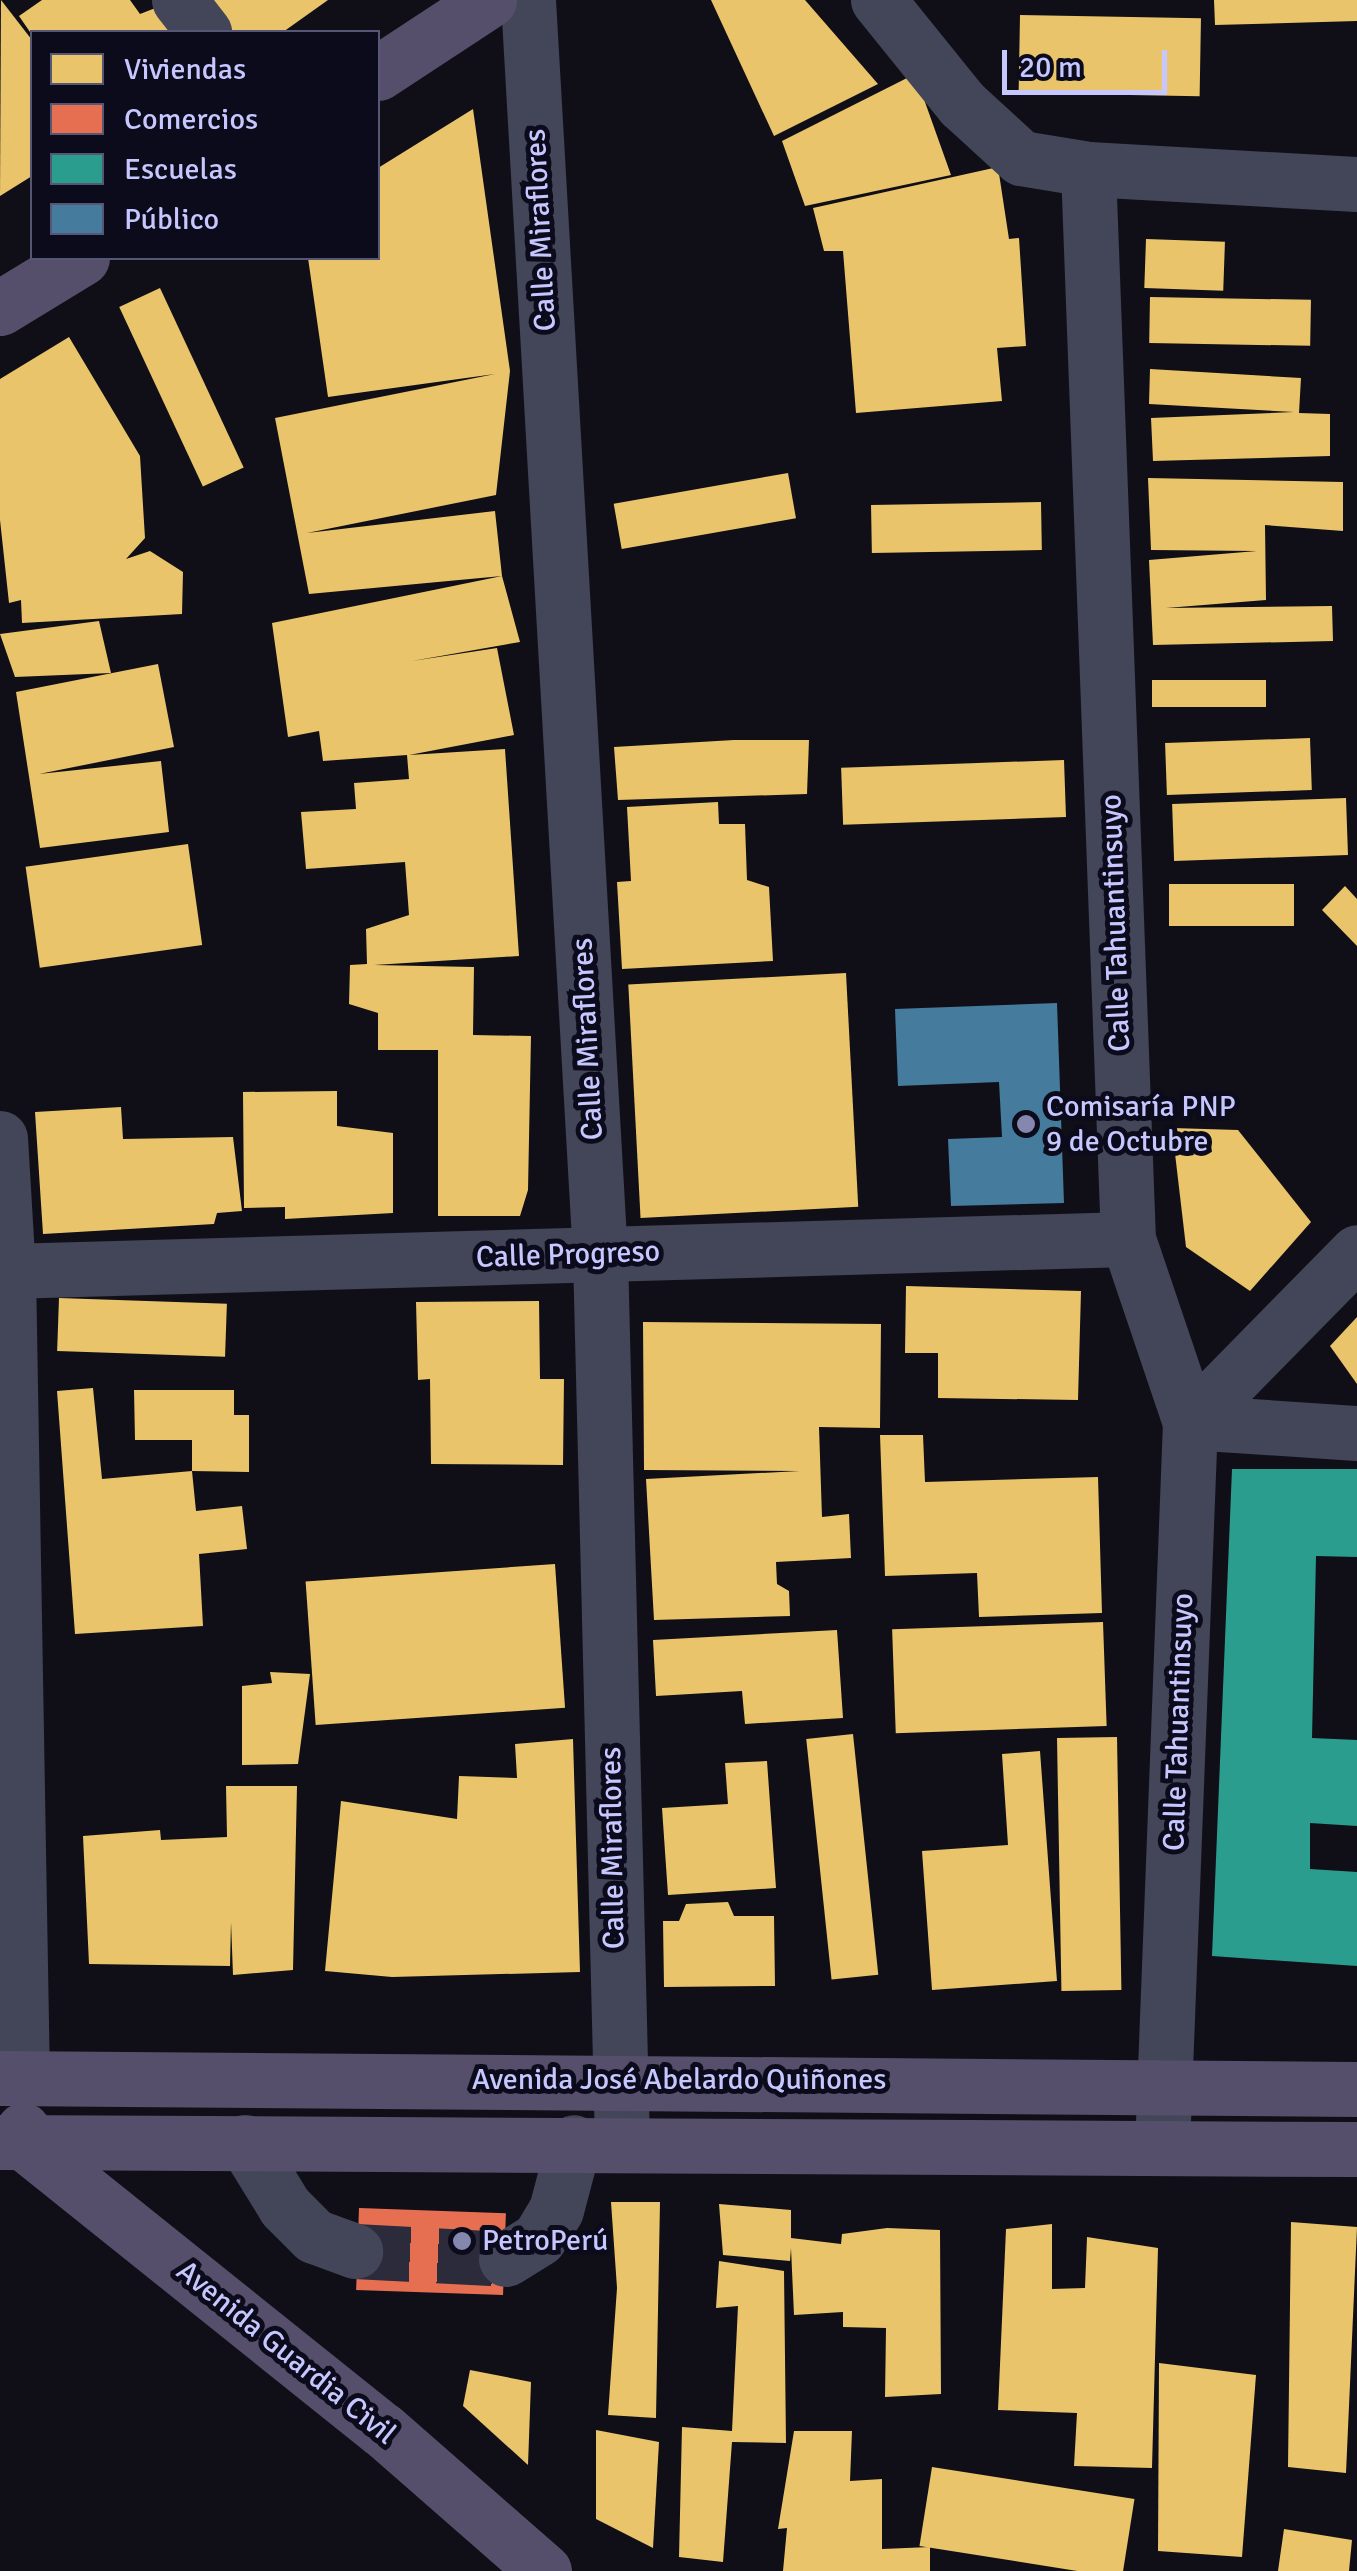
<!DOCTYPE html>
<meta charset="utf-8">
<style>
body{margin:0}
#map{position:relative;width:1357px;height:2571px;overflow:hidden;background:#100f18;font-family:Signika,sans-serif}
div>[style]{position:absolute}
.homes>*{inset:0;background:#e9c46a;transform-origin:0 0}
.shops>*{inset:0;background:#e76f51;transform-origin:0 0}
.schools>*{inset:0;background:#2a9d8f}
.public>*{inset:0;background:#457b9d}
.minor-tunnel>*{height:55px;margin-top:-27.5px;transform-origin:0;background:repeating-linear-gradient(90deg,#2b2b3b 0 55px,transparent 0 83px)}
.minor>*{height:55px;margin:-27.5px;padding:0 27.5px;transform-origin:27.5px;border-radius:27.5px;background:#434559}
.major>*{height:55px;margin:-27.5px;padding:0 27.5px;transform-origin:27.5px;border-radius:27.5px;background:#564f6c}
.dots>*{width:28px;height:28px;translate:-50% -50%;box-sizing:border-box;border:5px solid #0c0b1c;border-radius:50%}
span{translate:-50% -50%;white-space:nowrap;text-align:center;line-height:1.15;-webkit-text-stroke:10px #0c0b1c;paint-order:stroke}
.street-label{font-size:30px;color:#c6c7ff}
.poi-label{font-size:30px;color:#c6c7ff}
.left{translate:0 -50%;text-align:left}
.legend{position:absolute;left:30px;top:30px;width:350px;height:230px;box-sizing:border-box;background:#0c0b1c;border:2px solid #565677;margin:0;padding:12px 18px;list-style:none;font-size:30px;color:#c6c7ff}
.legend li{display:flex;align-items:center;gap:20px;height:50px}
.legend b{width:50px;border:2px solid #565677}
.scale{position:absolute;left:1002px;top:50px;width:165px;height:45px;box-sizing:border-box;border:5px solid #c6c7ff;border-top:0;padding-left:12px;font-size:30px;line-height:35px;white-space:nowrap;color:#c6c7ff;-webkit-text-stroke:8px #0c0b1c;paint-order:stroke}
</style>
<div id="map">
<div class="homes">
<i style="clip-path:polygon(1px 0,32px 40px,32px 176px,0 196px)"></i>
<i style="clip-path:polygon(42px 0,130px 0,140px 14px,158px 7px,177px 32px,30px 32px,19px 16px)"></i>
<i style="clip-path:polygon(208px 0,328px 0,283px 32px,231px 32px)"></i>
<i style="clip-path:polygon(711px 0,805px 0,878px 84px,774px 136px)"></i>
<i style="clip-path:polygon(1214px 0,1357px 0,1357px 21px,1215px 25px)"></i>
<i style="left:1020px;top:15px;width:181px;height:78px;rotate:1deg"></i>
<i style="clip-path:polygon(915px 74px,951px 175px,805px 206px,782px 141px)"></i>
<i style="clip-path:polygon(473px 109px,510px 371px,496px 495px,307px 533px,495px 511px,502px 576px,520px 642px,412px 661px,497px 648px,514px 735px,409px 755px,505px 749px,519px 956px,374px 965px,474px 967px,473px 1035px,531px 1036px,528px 1190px,520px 1216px,438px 1216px,438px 1050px,378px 1050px,378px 1013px,349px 1004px,350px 965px,367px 964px,366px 929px,409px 915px,405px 862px,306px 869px,301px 812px,356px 809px,354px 783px,409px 779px,407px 755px,323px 761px,319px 731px,288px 737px,272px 623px,502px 576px,309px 594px,275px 418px,495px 374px,328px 397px,308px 258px,378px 258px,378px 168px)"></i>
<i style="clip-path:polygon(998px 167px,1009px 239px,1019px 238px,1026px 346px,997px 348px,1002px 401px,856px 413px,843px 251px,824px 251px,813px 208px)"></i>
<i style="left:1146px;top:239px;width:79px;height:49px;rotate:2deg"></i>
<i style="left:160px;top:288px;width:198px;height:45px;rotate:65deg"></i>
<i style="left:1150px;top:297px;width:161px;height:46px;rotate:1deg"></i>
<i style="clip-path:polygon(69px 337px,140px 456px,145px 538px,126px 559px,150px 551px,183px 572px,182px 614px,22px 623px,21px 600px,9px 603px,0 520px,0 379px)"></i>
<i style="clip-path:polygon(1150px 369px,1301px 378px,1299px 413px,1330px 414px,1330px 456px,1153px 461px,1151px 418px,1294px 412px,1149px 404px)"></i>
<i style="left:788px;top:473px;width:46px;height:177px;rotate:80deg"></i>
<i style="clip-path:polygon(1148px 478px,1343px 482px,1343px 531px,1265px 525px,1266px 600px,1166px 608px,1332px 606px,1333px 641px,1153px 645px,1149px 560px,1257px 551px,1151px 550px)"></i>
<i style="left:1041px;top:502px;width:48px;height:170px;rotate:89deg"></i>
<i style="clip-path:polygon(99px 621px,111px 673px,15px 677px,0 634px)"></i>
<i style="clip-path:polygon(158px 664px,174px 747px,39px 774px,161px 761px,169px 832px,40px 848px,16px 692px)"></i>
<i style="left:1266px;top:680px;width:27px;height:114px;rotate:90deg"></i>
<i style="left:1310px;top:738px;width:52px;height:145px;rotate:88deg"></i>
<i style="clip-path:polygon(734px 740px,809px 740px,807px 794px,618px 800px,614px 747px)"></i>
<i style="left:1064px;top:760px;width:57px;height:223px;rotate:88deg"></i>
<i style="left:1346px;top:798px;width:57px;height:174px;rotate:88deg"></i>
<i style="clip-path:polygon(718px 802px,719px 824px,745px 824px,747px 880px,769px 887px,773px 961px,622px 969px,617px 882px,631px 881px,627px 807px)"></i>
<i style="left:188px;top:844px;width:102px;height:164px;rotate:82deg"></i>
<i style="left:1294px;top:884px;width:42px;height:125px;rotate:90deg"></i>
<i style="clip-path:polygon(1345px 886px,1357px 899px,1357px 946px,1322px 910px)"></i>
<i style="left:846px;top:973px;width:234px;height:218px;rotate:87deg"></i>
<i style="clip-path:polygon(337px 1091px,337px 1126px,393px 1133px,393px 1213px,285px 1219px,285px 1207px,244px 1208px,243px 1092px)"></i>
<i style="clip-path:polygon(121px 1107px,123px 1139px,233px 1137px,242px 1211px,217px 1213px,214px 1224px,43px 1234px,35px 1112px)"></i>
<i style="clip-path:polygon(1172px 1128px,1238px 1130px,1311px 1222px,1250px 1291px,1186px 1247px)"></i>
<i style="clip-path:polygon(906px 1286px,1081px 1291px,1078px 1400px,938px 1398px,938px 1353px,905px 1353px)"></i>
<i style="left:59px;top:1298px;width:168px;height:53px;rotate:2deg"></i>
<i style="clip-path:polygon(539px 1301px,540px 1379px,564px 1379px,563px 1465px,431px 1464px,430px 1379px,418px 1380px,416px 1302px)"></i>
<i style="clip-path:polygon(1357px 1317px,1357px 1384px,1330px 1346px)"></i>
<i style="clip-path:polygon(643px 1322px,881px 1324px,880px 1428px,819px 1427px,822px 1517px,849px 1514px,851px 1558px,776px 1562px,777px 1584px,789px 1591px,790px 1616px,654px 1620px,646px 1479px,800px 1471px,644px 1470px)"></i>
<i style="clip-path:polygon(93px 1388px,102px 1479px,192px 1471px,196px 1511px,242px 1506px,247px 1549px,199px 1554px,203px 1626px,75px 1634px,57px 1391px)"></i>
<i style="clip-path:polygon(134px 1390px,234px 1390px,234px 1415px,249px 1415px,249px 1472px,192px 1471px,192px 1440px,135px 1440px)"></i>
<i style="clip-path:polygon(880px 1435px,923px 1435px,925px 1482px,1098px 1477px,1102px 1613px,979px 1617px,977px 1573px,885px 1576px)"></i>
<i style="left:555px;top:1564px;width:144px;height:250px;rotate:86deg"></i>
<i style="left:1103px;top:1622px;width:104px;height:211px;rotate:88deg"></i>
<i style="clip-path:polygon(837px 1630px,843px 1718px,745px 1724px,742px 1691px,656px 1696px,653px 1640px)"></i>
<i style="clip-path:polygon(270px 1672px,310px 1674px,298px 1764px,242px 1765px,242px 1686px,272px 1683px)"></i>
<i style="left:853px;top:1734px;width:242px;height:47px;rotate:84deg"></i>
<i style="left:1117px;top:1737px;width:253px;height:60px;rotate:89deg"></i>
<i style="clip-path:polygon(573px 1739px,580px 1972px,392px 1977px,325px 1971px,341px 1801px,457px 1819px,459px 1776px,517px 1778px,515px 1744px)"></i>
<i style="clip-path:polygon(1040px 1751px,1057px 1981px,932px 1990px,922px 1851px,1008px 1845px,1002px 1754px)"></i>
<i style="clip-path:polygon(767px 1761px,776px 1888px,668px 1895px,662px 1808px,728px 1804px,725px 1763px)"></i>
<i style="clip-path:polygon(226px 1786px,297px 1786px,293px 1970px,233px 1975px,231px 1922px,230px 1966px,89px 1964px,83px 1836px,160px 1830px,161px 1840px,227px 1837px)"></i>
<i style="clip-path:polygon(728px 1902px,734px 1916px,774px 1916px,775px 1986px,664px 1987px,663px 1921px,679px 1921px,686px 1904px)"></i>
<i style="clip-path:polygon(611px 2202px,660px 2202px,656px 2418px,608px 2415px,617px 2288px)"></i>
<i style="clip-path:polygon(719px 2204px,791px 2210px,791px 2238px,841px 2244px,842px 2234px,887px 2228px,940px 2230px,941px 2394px,885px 2397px,886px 2328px,843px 2327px,843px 2312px,794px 2315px,791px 2248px,790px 2261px,723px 2255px)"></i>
<i style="clip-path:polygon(1291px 2222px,1357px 2227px,1346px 2473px,1288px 2467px)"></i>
<i style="clip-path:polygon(1052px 2224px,1052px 2289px,1085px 2288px,1087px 2237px,1158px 2248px,1152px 2468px,1074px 2466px,1077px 2413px,998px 2410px,1006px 2229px)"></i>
<i style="clip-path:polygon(719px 2261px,784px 2271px,786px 2443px,732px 2442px,723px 2562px,679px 2557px,682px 2427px,732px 2431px,738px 2306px,716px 2308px)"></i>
<i style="clip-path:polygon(1159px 2363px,1256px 2375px,1242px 2557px,1158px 2551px)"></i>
<i style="clip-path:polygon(470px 2370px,531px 2382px,528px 2465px,463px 2406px)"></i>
<i style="clip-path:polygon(596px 2430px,659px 2442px,653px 2548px,596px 2519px)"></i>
<i style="clip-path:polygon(794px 2431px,852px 2431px,850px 2481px,882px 2479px,882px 2549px,930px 2547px,930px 2571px,783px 2571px,787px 2528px,778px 2529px)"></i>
<i style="left:932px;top:2467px;width:205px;height:80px;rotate:9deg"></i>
<i style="clip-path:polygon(1284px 2529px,1352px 2540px,1349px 2571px,1278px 2571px)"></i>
</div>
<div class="shops">
<i style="left:359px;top:2208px;width:147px;height:82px;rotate:2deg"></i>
</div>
<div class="schools">
<i style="clip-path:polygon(1232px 1469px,1357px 1469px,1357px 1557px,1316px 1556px,1312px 1738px,1357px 1740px,1357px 1826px,1310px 1823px,1310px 1869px,1357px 1872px,1357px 1966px,1212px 1956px)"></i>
</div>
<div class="public">
<i style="clip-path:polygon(1057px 1003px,1064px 1203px,951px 1206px,948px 1139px,1002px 1137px,999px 1082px,898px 1086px,895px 1009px)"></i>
</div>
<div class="minor-tunnel">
<i style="left:355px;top:2251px;width:151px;rotate:3deg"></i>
</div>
<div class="minor">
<i style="left:179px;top:0;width:41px;rotate:52deg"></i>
<i style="left:528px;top:0;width:1257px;rotate:86.72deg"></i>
<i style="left:600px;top:1255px;width:887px;rotate:88.58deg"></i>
<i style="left:878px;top:0;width:134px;rotate:51.1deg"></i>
<i style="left:962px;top:104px;width:80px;rotate:42.5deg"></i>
<i style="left:1021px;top:158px;width:68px;rotate:9.3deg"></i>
<i style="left:1088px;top:169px;width:269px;rotate:3.2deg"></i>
<i style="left:1088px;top:169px;width:1071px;rotate:87.86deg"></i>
<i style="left:1128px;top:1239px;width:193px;rotate:71.3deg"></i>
<i style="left:1190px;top:1422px;width:725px;rotate:92.21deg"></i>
<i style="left:0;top:1138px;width:133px;rotate:86.6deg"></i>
<i style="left:8px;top:1271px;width:808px;rotate:89.01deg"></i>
<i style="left:8px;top:1271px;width:1120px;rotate:-1.64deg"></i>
<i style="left:1190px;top:1422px;width:238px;rotate:-45.5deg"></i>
<i style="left:1190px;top:1422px;width:167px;rotate:3.8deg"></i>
<i style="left:245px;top:2142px;width:76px;rotate:58.4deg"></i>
<i style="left:285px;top:2207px;width:41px;rotate:45deg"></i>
<i style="left:314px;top:2236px;width:44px;rotate:20.1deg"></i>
<i style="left:506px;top:2259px;width:39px;rotate:-32deg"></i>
<i style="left:539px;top:2238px;width:33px;rotate:-59deg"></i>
<i style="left:556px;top:2210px;width:70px;rotate:-75.2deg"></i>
</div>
<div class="major">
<i style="left:378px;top:73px;width:133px;rotate:-33.3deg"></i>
<i style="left:0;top:308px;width:96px;rotate:-31.4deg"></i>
<i style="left:0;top:2078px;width:1357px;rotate:0.46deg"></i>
<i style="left:23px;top:2130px;width:12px;rotate:90deg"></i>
<i style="left:23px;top:2142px;width:461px;rotate:38.7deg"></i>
<i style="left:383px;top:2430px;width:214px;rotate:41.2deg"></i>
<i style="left:0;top:2142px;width:1357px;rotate:0.3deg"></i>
</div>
<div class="dots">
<i style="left:1026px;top:1124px;background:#8687ae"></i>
<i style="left:462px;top:2241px;background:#8687ae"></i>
</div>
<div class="street-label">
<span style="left:541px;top:230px;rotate:-93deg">Calle Miraflores</span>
<span style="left:1116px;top:923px;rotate:-92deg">Calle Tahuantinsuyo</span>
<span style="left:588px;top:1039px;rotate:-93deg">Calle Miraflores</span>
<span style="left:568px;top:1255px;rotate:-2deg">Calle Progreso</span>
<span style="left:1179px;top:1722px;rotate:-88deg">Calle Tahuantinsuyo</span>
<span style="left:613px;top:1848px;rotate:-91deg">Calle Miraflores</span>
<span style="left:679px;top:2080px">Avenida José Abelardo Quiñones</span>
<span style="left:286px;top:2353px;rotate:39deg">Avenida Guardia Civil</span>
</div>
<div class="poi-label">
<span class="left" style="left:1046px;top:1124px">Comisaría PNP<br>9 de Octubre</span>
<span class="left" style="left:482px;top:2241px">PetroPerú</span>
</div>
<ul class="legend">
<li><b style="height:28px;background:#e9c46a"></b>Viviendas</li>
<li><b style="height:28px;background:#e76f51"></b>Comercios</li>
<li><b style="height:28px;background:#2a9d8f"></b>Escuelas</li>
<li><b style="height:28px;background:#457b9d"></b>Público</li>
</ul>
<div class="scale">20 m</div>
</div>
